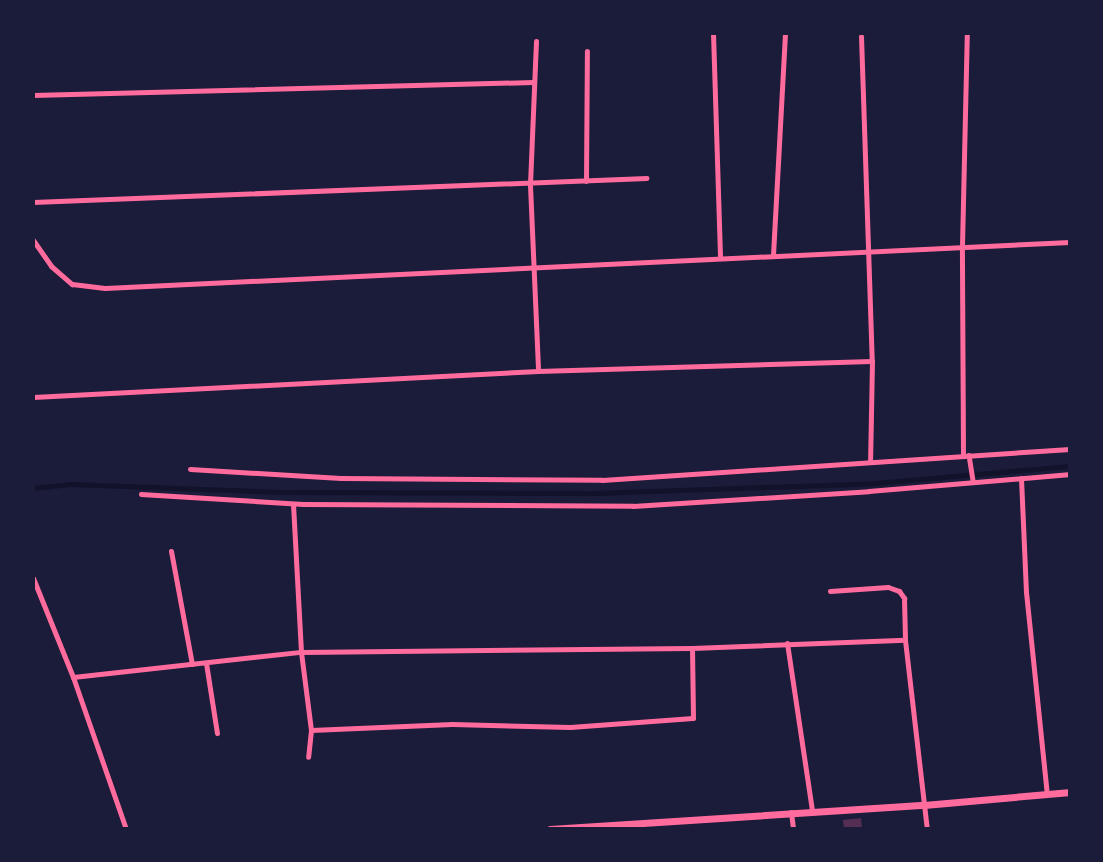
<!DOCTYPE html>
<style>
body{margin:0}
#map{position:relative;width:1103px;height:862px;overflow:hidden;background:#1b1b3a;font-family:"Roboto Serif",serif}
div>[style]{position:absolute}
.stream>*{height:4.5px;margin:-2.25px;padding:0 2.25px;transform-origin:2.25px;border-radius:2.25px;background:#12122b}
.building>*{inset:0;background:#542f53}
.pedestrian>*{height:4.5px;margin:-2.25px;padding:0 2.25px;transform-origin:2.25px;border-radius:2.25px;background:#ff6b9d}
.minor>*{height:5px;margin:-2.5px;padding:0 2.5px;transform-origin:2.5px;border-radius:2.5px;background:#ff6b9d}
.tertiary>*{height:7px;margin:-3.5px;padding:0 3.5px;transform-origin:3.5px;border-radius:3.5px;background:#ff6b9d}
span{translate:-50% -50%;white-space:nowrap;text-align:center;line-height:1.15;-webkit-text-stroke:5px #1b1b3a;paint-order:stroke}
.frame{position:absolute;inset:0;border:35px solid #1b1b3a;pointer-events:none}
</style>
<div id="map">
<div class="stream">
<i style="left:33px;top:488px;width:39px;rotate:-6deg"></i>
<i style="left:72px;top:484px;width:210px;rotate:2.2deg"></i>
<i style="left:282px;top:492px;width:313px;rotate:0.2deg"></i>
<i style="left:595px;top:493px;width:280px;rotate:-2deg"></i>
<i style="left:875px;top:483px;width:196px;rotate:-5deg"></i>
</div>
<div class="building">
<i style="clip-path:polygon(861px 818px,862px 829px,844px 829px,843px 820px)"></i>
</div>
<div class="pedestrian">
<i style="left:969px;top:455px;width:26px;rotate:81deg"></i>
<i style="left:141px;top:494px;width:162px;rotate:3.5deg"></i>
<i style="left:303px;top:504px;width:330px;rotate:0.3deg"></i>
<i style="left:633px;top:506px;width:236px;rotate:-3.6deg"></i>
<i style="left:869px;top:491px;width:202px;rotate:-4.8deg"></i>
</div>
<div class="minor">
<i style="left:713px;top:33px;width:225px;rotate:88.2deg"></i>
<i style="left:861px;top:36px;width:325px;rotate:88.1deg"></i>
<i style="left:872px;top:361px;width:100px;rotate:91.1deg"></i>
<i style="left:536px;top:41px;width:144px;rotate:92.4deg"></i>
<i style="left:530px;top:185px;width:186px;rotate:87.5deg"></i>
<i style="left:33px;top:95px;width:501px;rotate:-1.49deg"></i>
<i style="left:586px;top:181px;width:130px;rotate:-89.6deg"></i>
<i style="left:33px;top:202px;width:614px;rotate:-2.24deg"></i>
<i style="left:33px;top:240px;width:32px;rotate:55deg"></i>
<i style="left:51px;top:266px;width:28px;rotate:41deg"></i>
<i style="left:72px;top:284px;width:33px;rotate:7deg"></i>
<i style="left:105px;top:288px;width:966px;rotate:-2.73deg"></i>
<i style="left:773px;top:255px;width:222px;rotate:-86.9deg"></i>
<i style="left:33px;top:397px;width:506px;rotate:-2.95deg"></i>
<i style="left:538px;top:371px;width:334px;rotate:-1.7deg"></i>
<i style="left:963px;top:455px;width:209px;rotate:-90.3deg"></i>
<i style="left:962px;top:246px;width:213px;rotate:-88.7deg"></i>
<i style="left:190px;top:469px;width:151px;rotate:3.4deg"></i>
<i style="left:341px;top:478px;width:261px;rotate:0.4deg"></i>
<i style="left:602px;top:480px;width:469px;rotate:-3.8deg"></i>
<i style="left:1021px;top:478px;width:114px;rotate:87.5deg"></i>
<i style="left:1026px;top:592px;width:203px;rotate:84.1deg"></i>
<i style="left:293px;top:504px;width:148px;rotate:86.9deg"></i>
<i style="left:301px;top:652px;width:79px;rotate:82.7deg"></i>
<i style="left:311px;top:730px;width:27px;rotate:96deg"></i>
<i style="left:171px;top:551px;width:115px;rotate:79.5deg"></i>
<i style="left:33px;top:578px;width:107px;rotate:68deg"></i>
<i style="left:73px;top:677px;width:161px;rotate:70.8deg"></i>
<i style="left:830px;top:591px;width:58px;rotate:-3.9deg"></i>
<i style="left:888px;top:587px;width:12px;rotate:20deg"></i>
<i style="left:899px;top:591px;width:9px;rotate:54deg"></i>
<i style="left:904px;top:598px;width:42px;rotate:88.6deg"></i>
<i style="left:905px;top:640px;width:190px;rotate:83.4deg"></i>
<i style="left:787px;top:643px;width:169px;rotate:81.5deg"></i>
<i style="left:206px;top:663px;width:71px;rotate:81.1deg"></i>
<i style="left:73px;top:677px;width:229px;rotate:-6.3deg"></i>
<i style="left:301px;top:652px;width:391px;rotate:-0.6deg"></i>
<i style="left:692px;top:648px;width:213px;rotate:-2.2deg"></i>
<i style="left:311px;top:730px;width:141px;rotate:-2.4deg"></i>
<i style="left:452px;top:724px;width:118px;rotate:1.5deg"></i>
<i style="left:570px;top:727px;width:123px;rotate:-4.2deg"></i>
<i style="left:693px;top:718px;width:70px;rotate:-90.8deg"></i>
<i style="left:791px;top:812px;width:17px;rotate:83deg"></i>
</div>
<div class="tertiary">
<i style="left:550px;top:829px;width:375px;rotate:-3.7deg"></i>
<i style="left:924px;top:805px;width:147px;rotate:-5.1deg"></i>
</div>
<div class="frame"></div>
</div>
